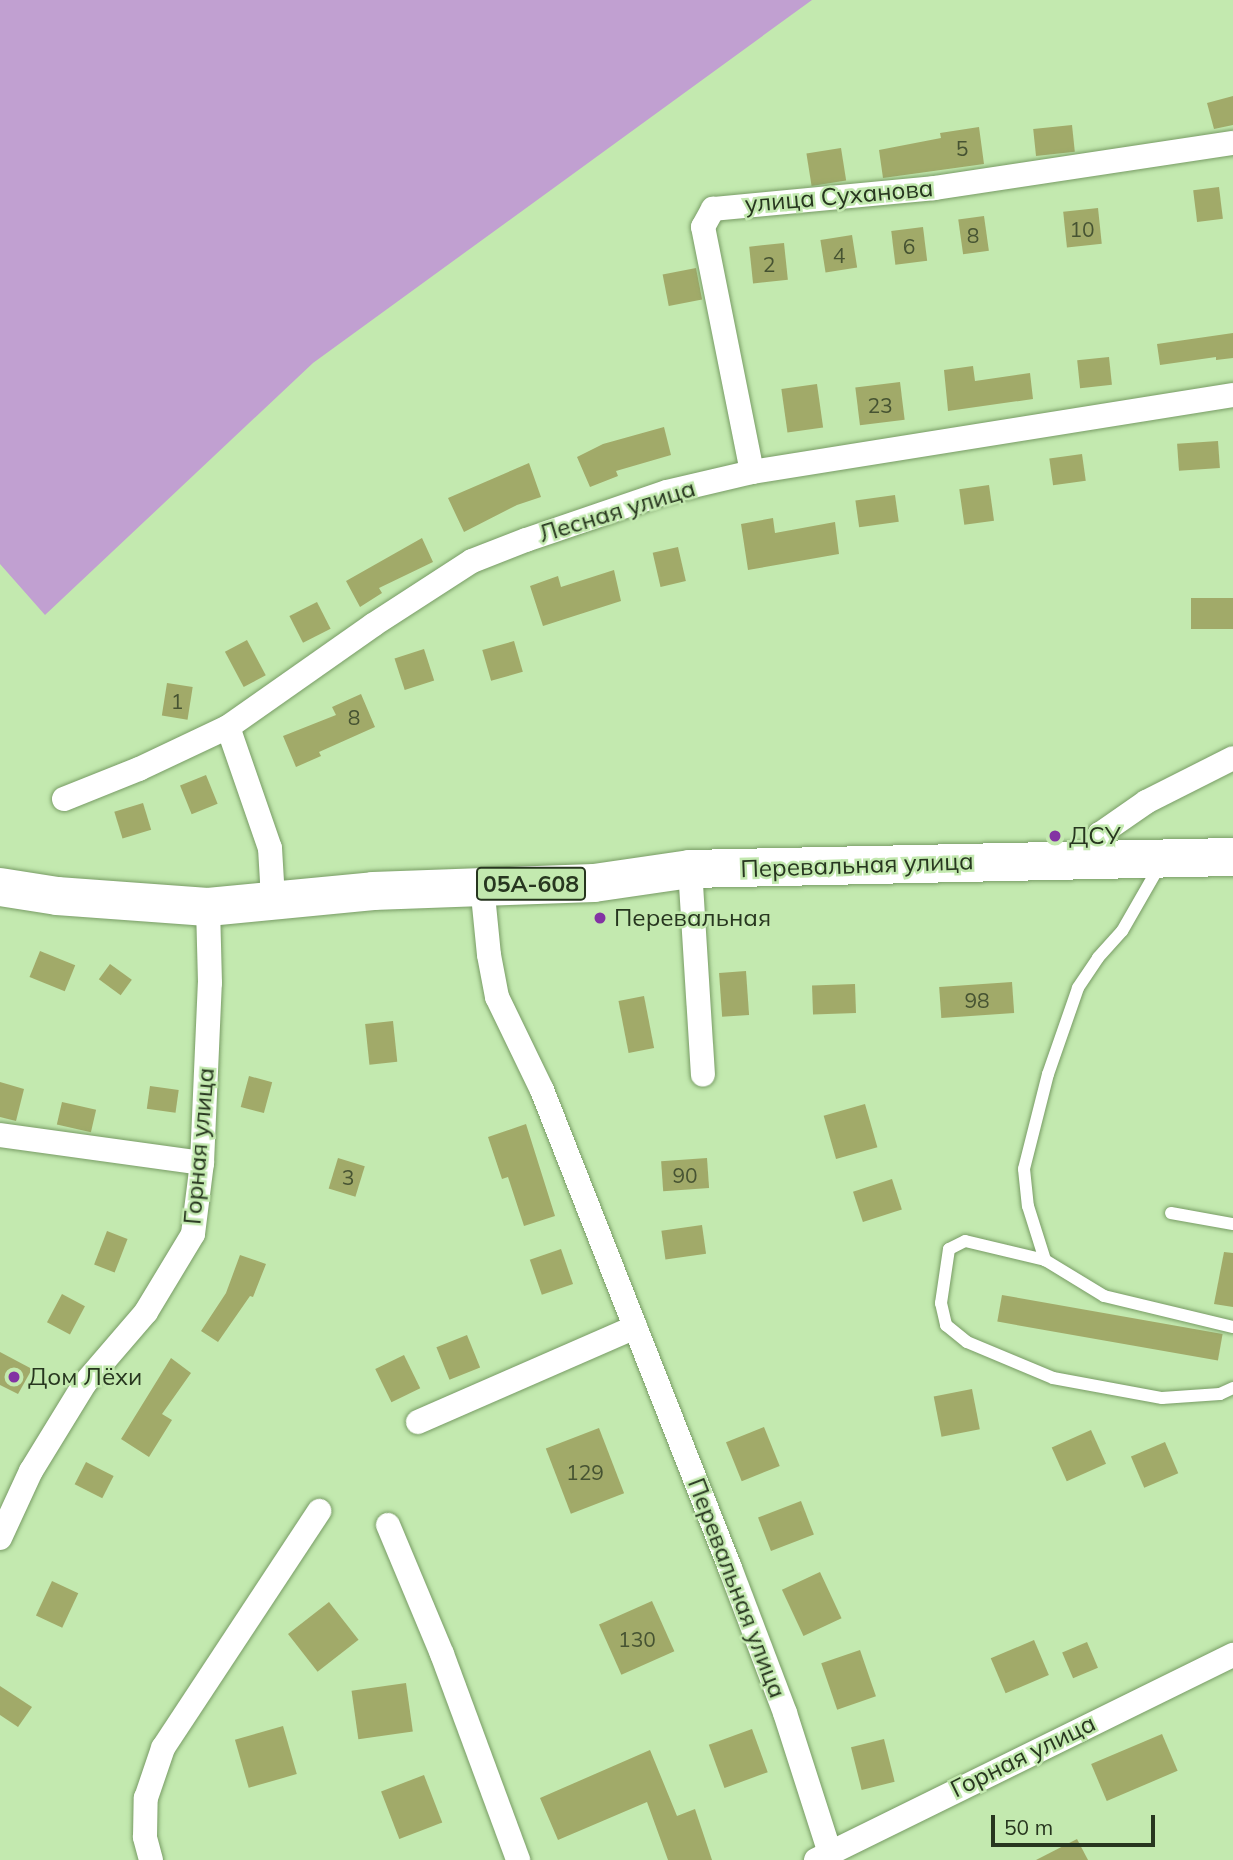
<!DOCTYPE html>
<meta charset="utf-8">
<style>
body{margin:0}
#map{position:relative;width:1233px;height:1860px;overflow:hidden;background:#c3e9af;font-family:Mulish,sans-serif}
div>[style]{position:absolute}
.green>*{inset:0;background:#c1a0d1}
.building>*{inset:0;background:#a1aa69;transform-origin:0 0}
.roads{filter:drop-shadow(0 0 2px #789c65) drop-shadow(0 0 2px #789c65)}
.lane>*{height:12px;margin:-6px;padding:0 6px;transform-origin:6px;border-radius:6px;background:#fff}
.street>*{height:24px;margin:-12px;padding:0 12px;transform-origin:12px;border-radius:12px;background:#fff}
.highway>*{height:38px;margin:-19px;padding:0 19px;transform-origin:19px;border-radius:19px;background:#fff}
.dots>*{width:19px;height:19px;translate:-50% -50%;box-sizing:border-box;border:4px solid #c3e9af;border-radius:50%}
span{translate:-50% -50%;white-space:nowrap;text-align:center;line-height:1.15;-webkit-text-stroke:5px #c3e9af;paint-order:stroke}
.number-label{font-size:21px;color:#465332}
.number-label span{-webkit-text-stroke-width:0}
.shield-label span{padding:2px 5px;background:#c3e9af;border:2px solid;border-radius:5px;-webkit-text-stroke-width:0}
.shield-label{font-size:23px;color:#27361f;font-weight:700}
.street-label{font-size:24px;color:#27361f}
.poi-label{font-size:24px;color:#27361f}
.left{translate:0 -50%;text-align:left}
.scale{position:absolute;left:991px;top:1815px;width:164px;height:32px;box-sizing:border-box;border:4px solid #27361f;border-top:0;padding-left:9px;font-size:21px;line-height:24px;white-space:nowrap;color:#27361f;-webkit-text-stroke:5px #c3e9af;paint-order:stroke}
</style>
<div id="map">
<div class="green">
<i style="clip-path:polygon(0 0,812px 0,313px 363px,45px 615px,0 564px)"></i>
</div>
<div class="building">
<i style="clip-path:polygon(1233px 96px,1233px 125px,1214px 129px,1207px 103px)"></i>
<i style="left:1072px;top:125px;width:27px;height:39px;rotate:84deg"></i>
<i style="clip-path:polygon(979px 127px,984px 164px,883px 178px,879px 150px,941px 138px,940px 133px)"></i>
<i style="left:841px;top:148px;width:33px;height:35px;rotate:81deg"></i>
<i style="left:1219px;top:187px;width:32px;height:26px;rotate:83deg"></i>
<i style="left:1098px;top:208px;width:36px;height:35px;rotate:84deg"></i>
<i style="left:984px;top:216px;width:35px;height:26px;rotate:82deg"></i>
<i style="left:923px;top:227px;width:34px;height:32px;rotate:83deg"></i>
<i style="left:852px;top:235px;width:33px;height:32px;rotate:81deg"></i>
<i style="left:784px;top:243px;width:37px;height:35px;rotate:84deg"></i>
<i style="left:696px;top:268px;width:32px;height:34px;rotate:79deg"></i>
<i style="clip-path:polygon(1233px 333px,1233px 358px,1216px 360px,1216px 357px,1160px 365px,1157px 344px)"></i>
<i style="left:1109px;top:357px;width:28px;height:32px;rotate:84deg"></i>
<i style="clip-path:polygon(973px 366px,975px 381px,1030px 373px,1033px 399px,948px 411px,944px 370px)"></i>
<i style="left:900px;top:382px;width:38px;height:45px;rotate:83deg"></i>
<i style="left:817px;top:384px;width:44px;height:36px;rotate:82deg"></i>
<i style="clip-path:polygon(664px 427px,671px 455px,616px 471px,618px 476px,590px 487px,577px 457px,603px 444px)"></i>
<i style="left:1218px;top:441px;width:27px;height:41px;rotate:86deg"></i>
<i style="left:1082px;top:454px;width:27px;height:33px;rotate:82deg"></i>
<i style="clip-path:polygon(529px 463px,541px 497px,517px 505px,464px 532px,448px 498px)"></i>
<i style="left:989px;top:485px;width:36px;height:30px;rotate:82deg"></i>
<i style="left:895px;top:495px;width:27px;height:40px;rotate:82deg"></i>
<i style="clip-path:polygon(773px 518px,775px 533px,835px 522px,839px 554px,748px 570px,741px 524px)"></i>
<i style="clip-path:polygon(422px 538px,433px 562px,379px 588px,382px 593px,360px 607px,346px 581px)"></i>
<i style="left:678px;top:547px;width:35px;height:26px;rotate:77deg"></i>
<i style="clip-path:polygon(614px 570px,621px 601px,543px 626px,530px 586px,558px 576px,561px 587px)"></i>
<i style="left:1233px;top:598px;width:31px;height:42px;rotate:90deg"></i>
<i style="left:317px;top:602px;width:30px;height:31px;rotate:63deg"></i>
<i style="left:247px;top:640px;width:40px;height:25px;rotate:62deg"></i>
<i style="left:514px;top:641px;width:32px;height:33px;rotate:74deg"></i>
<i style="left:424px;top:649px;width:33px;height:31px;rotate:72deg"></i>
<i style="left:167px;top:683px;width:26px;height:33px;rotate:9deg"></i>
<i style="clip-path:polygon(361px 694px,375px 727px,319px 752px,321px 756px,296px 767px,283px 736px,336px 715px,332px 707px)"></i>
<i style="left:206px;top:775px;width:31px;height:28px;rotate:68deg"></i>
<i style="left:143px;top:803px;width:28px;height:30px;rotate:73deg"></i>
<i style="left:40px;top:951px;width:38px;height:28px;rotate:22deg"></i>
<i style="left:110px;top:964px;width:27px;height:19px;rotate:36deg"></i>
<i style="left:746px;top:971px;width:44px;height:27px;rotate:86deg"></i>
<i style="left:1012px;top:982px;width:31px;height:73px;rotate:86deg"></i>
<i style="left:855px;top:984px;width:29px;height:43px;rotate:88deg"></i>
<i style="left:644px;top:996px;width:53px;height:26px;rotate:79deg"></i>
<i style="left:393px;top:1021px;width:41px;height:28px;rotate:84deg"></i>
<i style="left:249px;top:1076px;width:24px;height:32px;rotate:15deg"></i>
<i style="clip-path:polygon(0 1082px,24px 1089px,16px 1121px,0 1117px)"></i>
<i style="left:150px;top:1086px;width:29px;height:23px;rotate:8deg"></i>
<i style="left:62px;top:1102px;width:35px;height:23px;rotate:13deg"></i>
<i style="left:865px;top:1104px;width:45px;height:43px;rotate:74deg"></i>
<i style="clip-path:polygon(526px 1124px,555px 1216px,524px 1226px,508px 1177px,502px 1179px,488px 1137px)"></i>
<i style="left:338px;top:1158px;width:28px;height:32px;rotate:17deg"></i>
<i style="left:707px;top:1158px;width:30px;height:46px;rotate:86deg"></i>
<i style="left:892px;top:1179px;width:32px;height:41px;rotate:72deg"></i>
<i style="left:702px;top:1225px;width:29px;height:41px;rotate:82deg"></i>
<i style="left:107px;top:1231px;width:22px;height:36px;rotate:21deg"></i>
<i style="left:561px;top:1249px;width:37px;height:33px;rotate:71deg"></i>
<i style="clip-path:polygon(1224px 1252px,1233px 1253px,1233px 1307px,1214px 1304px)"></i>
<i style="clip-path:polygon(240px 1255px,266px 1264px,253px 1297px,250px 1296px,218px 1342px,201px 1331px,226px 1293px)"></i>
<i style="left:62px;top:1294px;width:26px;height:32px;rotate:28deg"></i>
<i style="left:1002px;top:1295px;width:224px;height:27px;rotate:10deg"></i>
<i style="left:467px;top:1335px;width:35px;height:33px;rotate:68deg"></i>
<i style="clip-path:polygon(0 1352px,32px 1369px,18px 1394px,0 1385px)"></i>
<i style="left:404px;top:1355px;width:37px;height:32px;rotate:64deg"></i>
<i style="clip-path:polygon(171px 1358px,191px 1373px,162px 1414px,172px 1420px,149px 1457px,121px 1439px)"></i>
<i style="left:972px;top:1389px;width:41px;height:39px;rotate:79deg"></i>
<i style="left:764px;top:1427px;width:42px;height:41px;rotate:68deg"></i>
<i style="left:599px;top:1428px;width:70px;height:57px;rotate:69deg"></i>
<i style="left:1091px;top:1430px;width:37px;height:43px;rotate:66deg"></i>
<i style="left:1165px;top:1442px;width:34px;height:37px;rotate:67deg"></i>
<i style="left:86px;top:1462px;width:31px;height:25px;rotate:27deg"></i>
<i style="left:801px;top:1501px;width:36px;height:46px;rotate:69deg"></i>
<i style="left:820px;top:1572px;width:51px;height:42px;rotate:65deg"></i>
<i style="left:52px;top:1581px;width:29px;height:38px;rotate:25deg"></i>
<i style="left:652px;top:1601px;width:55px;height:58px;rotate:66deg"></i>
<i style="left:329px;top:1602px;width:48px;height:52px;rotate:52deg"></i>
<i style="left:1034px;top:1640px;width:38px;height:47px;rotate:67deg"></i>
<i style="left:1087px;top:1642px;width:28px;height:27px;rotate:67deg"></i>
<i style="left:860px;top:1650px;width:49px;height:41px;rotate:71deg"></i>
<i style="left:406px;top:1683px;width:49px;height:55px;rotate:82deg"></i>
<i style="clip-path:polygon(0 1686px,32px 1707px,18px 1727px,0 1715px)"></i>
<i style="left:283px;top:1726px;width:50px;height:50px;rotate:74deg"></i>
<i style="left:752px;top:1729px;width:46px;height:46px;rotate:70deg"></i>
<i style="left:1162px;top:1734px;width:40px;height:77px;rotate:67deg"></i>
<i style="left:884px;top:1739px;width:44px;height:34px;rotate:76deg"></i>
<i style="clip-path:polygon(650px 1750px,677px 1816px,695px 1809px,712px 1860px,668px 1860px,647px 1802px,558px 1840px,540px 1798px)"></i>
<i style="left:424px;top:1775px;width:51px;height:46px;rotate:69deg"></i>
<i style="clip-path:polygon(1077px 1839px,1088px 1860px,1036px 1860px)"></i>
</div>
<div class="roads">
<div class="lane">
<i style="left:1160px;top:865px;width:76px;rotate:119.9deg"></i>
<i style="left:1122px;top:931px;width:36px;rotate:132deg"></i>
<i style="left:1098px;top:958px;width:36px;rotate:124deg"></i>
<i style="left:1078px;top:988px;width:91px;rotate:109.2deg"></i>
<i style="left:1048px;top:1074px;width:98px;rotate:104.2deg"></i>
<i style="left:1024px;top:1169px;width:37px;rotate:84deg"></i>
<i style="left:1028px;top:1206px;width:57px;rotate:72.5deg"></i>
<i style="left:1045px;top:1260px;width:69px;rotate:31.4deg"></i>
<i style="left:1104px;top:1296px;width:133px;rotate:13.5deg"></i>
<i style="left:1171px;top:1213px;width:63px;rotate:10.1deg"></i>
<i style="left:1045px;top:1260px;width:82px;rotate:-166.6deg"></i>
<i style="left:965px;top:1241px;width:18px;rotate:153deg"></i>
<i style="left:949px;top:1249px;width:55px;rotate:98.4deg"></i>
<i style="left:941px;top:1303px;width:23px;rotate:77deg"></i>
<i style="left:946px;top:1325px;width:27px;rotate:39deg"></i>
<i style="left:967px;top:1342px;width:93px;rotate:22.7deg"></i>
<i style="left:1053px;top:1378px;width:111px;rotate:10.4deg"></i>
<i style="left:1162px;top:1398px;width:58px;rotate:-3.9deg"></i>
<i style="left:1220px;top:1394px;width:14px;rotate:-25deg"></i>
</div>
<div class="street">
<i style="left:752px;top:472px;width:250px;rotate:-101.3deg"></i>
<i style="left:703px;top:227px;width:21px;rotate:-61deg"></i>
<i style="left:713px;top:209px;width:222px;rotate:-5.4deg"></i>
<i style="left:934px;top:188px;width:302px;rotate:-8.6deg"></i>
<i style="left:228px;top:727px;width:128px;rotate:70.9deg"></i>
<i style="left:270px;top:848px;width:50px;rotate:86.6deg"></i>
<i style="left:64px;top:799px;width:81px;rotate:-21.8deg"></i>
<i style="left:139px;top:769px;width:98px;rotate:-25.3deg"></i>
<i style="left:228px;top:727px;width:177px;rotate:-35.1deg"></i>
<i style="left:373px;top:625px;width:118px;rotate:-32.9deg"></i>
<i style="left:472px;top:561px;width:58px;rotate:-21.3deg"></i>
<i style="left:526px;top:540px;width:149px;rotate:-18.8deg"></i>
<i style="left:667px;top:492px;width:87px;rotate:-13.2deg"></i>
<i style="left:752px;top:472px;width:487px;rotate:-9.1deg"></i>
<i style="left:1094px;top:859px;width:26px;rotate:-77deg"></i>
<i style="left:1100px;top:834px;width:56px;rotate:-34.8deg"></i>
<i style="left:1146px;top:802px;width:97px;rotate:-26.8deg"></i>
<i style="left:690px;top:869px;width:206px;rotate:86.4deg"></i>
<i style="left:482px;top:885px;width:70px;rotate:84.3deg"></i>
<i style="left:489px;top:955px;width:43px;rotate:79.2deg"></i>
<i style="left:497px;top:997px;width:103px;rotate:64.2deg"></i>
<i style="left:542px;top:1090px;width:514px;rotate:68.53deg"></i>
<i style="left:730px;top:1568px;width:155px;rotate:69.2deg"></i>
<i style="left:785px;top:1713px;width:147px;rotate:72.2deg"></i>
<i style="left:0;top:1135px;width:204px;rotate:7.9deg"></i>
<i style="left:418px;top:1422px;width:237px;rotate:-23.6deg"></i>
<i style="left:388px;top:1525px;width:140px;rotate:67.3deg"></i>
<i style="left:442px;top:1654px;width:220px;rotate:69.7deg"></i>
<i style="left:0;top:1538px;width:74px;rotate:-65.2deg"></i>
<i style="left:31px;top:1471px;width:103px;rotate:-58.5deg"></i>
<i style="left:85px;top:1383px;width:94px;rotate:-49.3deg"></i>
<i style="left:146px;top:1312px;width:91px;rotate:-58.9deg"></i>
<i style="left:193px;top:1234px;width:72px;rotate:-82.8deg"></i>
<i style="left:202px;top:1163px;width:180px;rotate:-87.5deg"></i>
<i style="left:210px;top:983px;width:76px;rotate:-91.5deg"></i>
<i style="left:151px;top:1860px;width:24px;rotate:-105deg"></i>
<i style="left:145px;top:1837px;width:39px;rotate:-89deg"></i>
<i style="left:146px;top:1798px;width:53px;rotate:-71.2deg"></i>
<i style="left:163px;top:1748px;width:284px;rotate:-56.6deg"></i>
<i style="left:816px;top:1860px;width:465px;rotate:-26.2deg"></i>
</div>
<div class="highway">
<i style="left:0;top:887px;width:58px;rotate:9deg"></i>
<i style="left:57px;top:896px;width:151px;rotate:4.2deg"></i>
<i style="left:208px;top:907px;width:166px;rotate:-5.5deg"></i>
<i style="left:373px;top:891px;width:221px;rotate:-2.1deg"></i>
<i style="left:594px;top:883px;width:97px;rotate:-8.3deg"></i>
<i style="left:690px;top:869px;width:543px;rotate:-1.27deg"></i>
</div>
</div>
<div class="dots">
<i style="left:1055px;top:836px;background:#8333a3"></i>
<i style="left:600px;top:918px;background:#8333a3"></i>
<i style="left:14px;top:1377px;background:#8333a3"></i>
</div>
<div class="number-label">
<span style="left:962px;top:148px">5</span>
<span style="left:1082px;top:229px">10</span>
<span style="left:973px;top:235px">8</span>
<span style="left:909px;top:246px">6</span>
<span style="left:839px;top:255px">4</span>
<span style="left:769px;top:264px">2</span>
<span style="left:880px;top:405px">23</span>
<span style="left:177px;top:701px">1</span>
<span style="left:354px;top:717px">8</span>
<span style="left:977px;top:1000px">98</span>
<span style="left:685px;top:1175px">90</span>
<span style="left:348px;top:1177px">3</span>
<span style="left:585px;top:1472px">129</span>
<span style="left:637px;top:1639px">130</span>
</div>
<div class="shield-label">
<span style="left:531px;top:884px">05А-608</span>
</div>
<div class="street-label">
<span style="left:839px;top:196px;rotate:-5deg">улица Суханова</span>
<span style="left:617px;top:511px;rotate:-17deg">Лесная улица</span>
<span style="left:857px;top:865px;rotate:-2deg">Перевальная улица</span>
<span style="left:199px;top:1146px;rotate:-85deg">Горная улица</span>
<span style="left:737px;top:1588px;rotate:69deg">Перевальная улица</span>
<span style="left:1023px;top:1756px;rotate:-26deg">Горная улица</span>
</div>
<div class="poi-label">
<span class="left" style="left:1069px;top:836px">ДСУ</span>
<span class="left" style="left:614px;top:918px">Перевальная</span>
<span class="left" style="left:28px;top:1377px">Дом Лёхи</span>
</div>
<div class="scale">50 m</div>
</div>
